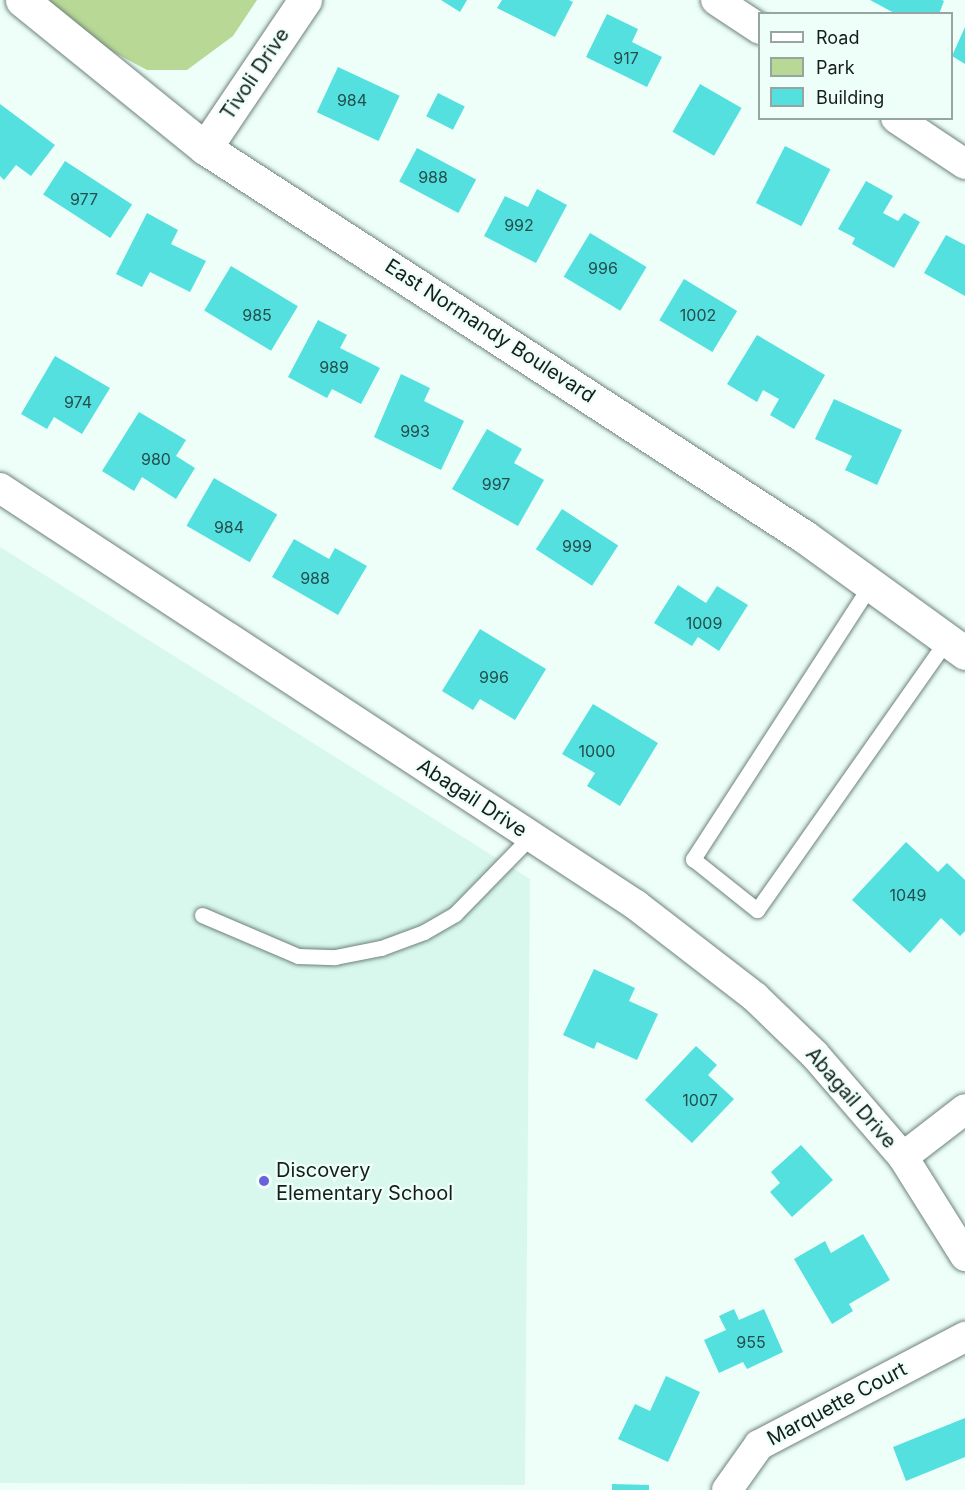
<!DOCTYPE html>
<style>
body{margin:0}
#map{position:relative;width:965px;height:1490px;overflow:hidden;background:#edfff8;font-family:Inter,sans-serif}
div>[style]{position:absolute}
.built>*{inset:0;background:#d9f8ed}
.green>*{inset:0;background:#b8d895}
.building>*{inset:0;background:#53e0df;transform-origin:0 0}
.roads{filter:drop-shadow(0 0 2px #6e827b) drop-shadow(0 0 2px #6e827b)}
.service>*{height:15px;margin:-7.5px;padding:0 7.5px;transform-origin:7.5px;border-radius:7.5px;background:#fff}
.minor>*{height:30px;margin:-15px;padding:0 15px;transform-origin:15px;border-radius:15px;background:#fff}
.tertiary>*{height:33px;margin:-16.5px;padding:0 16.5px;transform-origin:16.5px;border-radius:16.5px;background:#fff}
.dots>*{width:16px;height:16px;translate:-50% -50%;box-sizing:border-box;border:3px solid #edfff8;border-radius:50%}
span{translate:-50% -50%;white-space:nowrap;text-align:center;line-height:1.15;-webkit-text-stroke:4.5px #edfff8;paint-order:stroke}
.number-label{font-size:16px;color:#254e4c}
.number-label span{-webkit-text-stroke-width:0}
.street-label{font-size:20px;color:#161e1b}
.poi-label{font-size:20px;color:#161e1b}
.left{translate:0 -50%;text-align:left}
.legend{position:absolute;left:758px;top:12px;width:195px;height:108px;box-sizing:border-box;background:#edfff8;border:2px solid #97a5a0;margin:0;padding:8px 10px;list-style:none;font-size:18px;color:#161e1b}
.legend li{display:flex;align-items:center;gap:12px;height:30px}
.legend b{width:30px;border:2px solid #97a5a0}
</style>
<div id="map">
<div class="built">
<i style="clip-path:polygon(0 547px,530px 879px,525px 1485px,0 1483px)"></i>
</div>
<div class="green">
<i style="clip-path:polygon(44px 0,257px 0,233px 36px,187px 70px,147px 70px,100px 45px)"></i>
</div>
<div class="building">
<i style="clip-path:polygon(441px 0,467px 0,460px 12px)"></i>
<i style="clip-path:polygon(502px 0,569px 0,573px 2px,555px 37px,497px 8px)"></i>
<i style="clip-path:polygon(870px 0,942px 0,944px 1px,939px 14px,896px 14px)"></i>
<i style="clip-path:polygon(607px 14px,638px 29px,632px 42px,662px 57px,647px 87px,586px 57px)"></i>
<i style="clip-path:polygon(965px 27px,965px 64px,952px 56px)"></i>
<i style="left:338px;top:67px;width:68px;height:50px;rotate:25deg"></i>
<i style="left:700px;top:84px;width:48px;height:55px;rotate:30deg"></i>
<i style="left:438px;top:93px;width:30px;height:26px;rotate:27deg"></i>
<i style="clip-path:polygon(0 104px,55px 145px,31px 176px,16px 165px,4px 180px,0 176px)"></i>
<i style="left:785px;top:146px;width:51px;height:64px;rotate:27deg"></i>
<i style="left:417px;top:148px;width:67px;height:38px;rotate:28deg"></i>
<i style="left:65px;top:161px;width:80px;height:40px;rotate:33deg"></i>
<i style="clip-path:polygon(866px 181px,893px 196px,883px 213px,898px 221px,904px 213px,920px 222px,894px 268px,852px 244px,855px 238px,838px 229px)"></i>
<i style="clip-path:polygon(537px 189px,567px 205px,536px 263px,484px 236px,505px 196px,528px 207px)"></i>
<i style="clip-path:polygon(147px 213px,178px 230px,171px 244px,206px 261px,190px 292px,150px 272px,142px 287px,116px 274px)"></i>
<i style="left:590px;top:233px;width:66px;height:51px;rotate:31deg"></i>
<i style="clip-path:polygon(946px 235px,965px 245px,965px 296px,924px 273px)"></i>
<i style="left:231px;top:266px;width:78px;height:52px;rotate:31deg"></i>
<i style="left:684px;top:279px;width:62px;height:48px;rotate:31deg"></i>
<i style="clip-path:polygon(318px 320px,347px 335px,340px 348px,380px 368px,361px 404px,332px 389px,327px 398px,288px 377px)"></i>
<i style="clip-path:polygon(757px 335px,825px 375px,794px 429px,770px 415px,779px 399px,763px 390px,757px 402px,727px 384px)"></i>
<i style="clip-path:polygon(55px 356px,110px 388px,82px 434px,54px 417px,47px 429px,21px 414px)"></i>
<i style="clip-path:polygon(401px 374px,430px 388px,424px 401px,464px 421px,441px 470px,374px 437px)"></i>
<i style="clip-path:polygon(834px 399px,902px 430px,877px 485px,845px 470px,852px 456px,815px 439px)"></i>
<i style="clip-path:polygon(139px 412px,186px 440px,176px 456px,195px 468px,176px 499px,142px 477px,134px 491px,102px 471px)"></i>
<i style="clip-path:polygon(487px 429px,522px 449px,514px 463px,544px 480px,518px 526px,452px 489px)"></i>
<i style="left:214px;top:478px;width:73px;height:55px;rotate:30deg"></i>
<i style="left:562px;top:509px;width:67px;height:48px;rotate:33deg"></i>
<i style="clip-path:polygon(294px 539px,329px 559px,335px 548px,367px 566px,338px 615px,272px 577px)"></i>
<i style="clip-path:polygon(678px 585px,706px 603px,717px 586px,748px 605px,719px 651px,698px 637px,692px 646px,654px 623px)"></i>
<i style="clip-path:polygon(480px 629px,546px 669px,515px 720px,480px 699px,473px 710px,442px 691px)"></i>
<i style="clip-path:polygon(593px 704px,658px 743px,620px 806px,587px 786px,595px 773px,562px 754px)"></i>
<i style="clip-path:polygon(906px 842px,938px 872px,947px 863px,965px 880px,965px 931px,960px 936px,941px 918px,910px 953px,852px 900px)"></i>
<i style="clip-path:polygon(594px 969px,635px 988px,629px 1001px,658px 1014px,637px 1060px,597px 1042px,594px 1049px,563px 1035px)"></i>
<i style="clip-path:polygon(696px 1046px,717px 1065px,708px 1075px,734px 1099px,692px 1143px,645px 1100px)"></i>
<i style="clip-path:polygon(801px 1145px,833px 1180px,792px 1217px,770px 1192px,780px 1183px,771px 1172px)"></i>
<i style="clip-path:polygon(863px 1234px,890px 1280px,849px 1304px,853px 1311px,832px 1324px,794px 1259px,825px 1241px,831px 1253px)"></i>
<i style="clip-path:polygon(734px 1309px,739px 1320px,764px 1309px,783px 1352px,747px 1369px,743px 1362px,719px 1373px,704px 1340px,726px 1330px,719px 1316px)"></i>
<i style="clip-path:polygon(666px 1376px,700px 1392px,668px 1462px,618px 1439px,635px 1404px,650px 1411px)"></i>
<i style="clip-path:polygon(965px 1418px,965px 1457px,906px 1481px,893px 1447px)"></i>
<i style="clip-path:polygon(612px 1484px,649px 1485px,649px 1490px,612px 1490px)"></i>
</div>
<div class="roads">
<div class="service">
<i style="left:871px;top:584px;width:328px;rotate:122.9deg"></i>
<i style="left:693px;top:859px;width:82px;rotate:38.6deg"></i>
<i style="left:757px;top:910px;width:332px;rotate:-54.9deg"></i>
<i style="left:202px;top:915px;width:104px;rotate:23.1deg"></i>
<i style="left:298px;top:956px;width:37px;rotate:2deg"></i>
<i style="left:335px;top:957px;width:47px;rotate:-11.1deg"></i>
<i style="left:381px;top:948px;width:46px;rotate:-20.4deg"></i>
<i style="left:424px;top:932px;width:36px;rotate:-30deg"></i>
<i style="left:455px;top:914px;width:109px;rotate:-45.7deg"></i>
</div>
<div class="minor">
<i style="left:716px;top:0;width:53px;rotate:33.4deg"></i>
<i style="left:896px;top:118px;width:83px;rotate:33.7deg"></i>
<i style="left:0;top:488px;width:761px;rotate:33.25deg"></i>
<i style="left:636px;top:905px;width:150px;rotate:37.7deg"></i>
<i style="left:755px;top:997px;width:83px;rotate:44deg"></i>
<i style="left:815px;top:1055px;width:135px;rotate:49.2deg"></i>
<i style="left:903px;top:1157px;width:117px;rotate:57.9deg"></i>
<i style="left:903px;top:1157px;width:78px;rotate:-37.7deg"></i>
<i style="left:727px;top:1490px;width:55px;rotate:-54.6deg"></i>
<i style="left:759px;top:1445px;width:233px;rotate:-27.7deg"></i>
</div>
<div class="tertiary">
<i style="left:22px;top:0;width:235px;rotate:39deg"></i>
<i style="left:205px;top:148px;width:715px;rotate:32.96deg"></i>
<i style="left:805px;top:537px;width:198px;rotate:35.9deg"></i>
<i style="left:205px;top:148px;width:179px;rotate:-56deg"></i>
</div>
</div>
<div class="dots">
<i style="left:264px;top:1181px;background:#6862db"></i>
</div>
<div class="number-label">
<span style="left:626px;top:58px">917</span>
<span style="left:352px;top:100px">984</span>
<span style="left:433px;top:177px">988</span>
<span style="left:84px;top:199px">977</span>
<span style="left:519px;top:225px">992</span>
<span style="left:603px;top:268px">996</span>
<span style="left:257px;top:315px">985</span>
<span style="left:698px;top:315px">1002</span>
<span style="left:334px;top:367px">989</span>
<span style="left:78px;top:402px">974</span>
<span style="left:415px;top:431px">993</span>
<span style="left:156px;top:459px">980</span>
<span style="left:496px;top:484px">997</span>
<span style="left:229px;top:527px">984</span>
<span style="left:577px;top:546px">999</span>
<span style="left:315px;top:578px">988</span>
<span style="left:704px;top:623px">1009</span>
<span style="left:494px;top:677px">996</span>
<span style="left:597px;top:751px">1000</span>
<span style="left:908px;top:895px">1049</span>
<span style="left:700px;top:1100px">1007</span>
<span style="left:751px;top:1342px">955</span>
</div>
<div class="street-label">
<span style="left:255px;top:74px;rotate:-56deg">Tivoli Drive</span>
<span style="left:490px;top:331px;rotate:33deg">East Normandy Boulevard</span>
<span style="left:472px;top:798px;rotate:33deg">Abagail Drive</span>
<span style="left:851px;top:1098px;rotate:49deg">Abagail Drive</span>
<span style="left:837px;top:1404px;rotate:-28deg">Marquette Court</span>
</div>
<div class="poi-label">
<span class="left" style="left:276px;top:1182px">Discovery<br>Elementary School</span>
</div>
<ul class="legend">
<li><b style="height:8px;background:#fff"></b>Road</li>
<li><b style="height:16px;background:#b8d895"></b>Park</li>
<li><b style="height:16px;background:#53e0df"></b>Building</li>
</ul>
</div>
